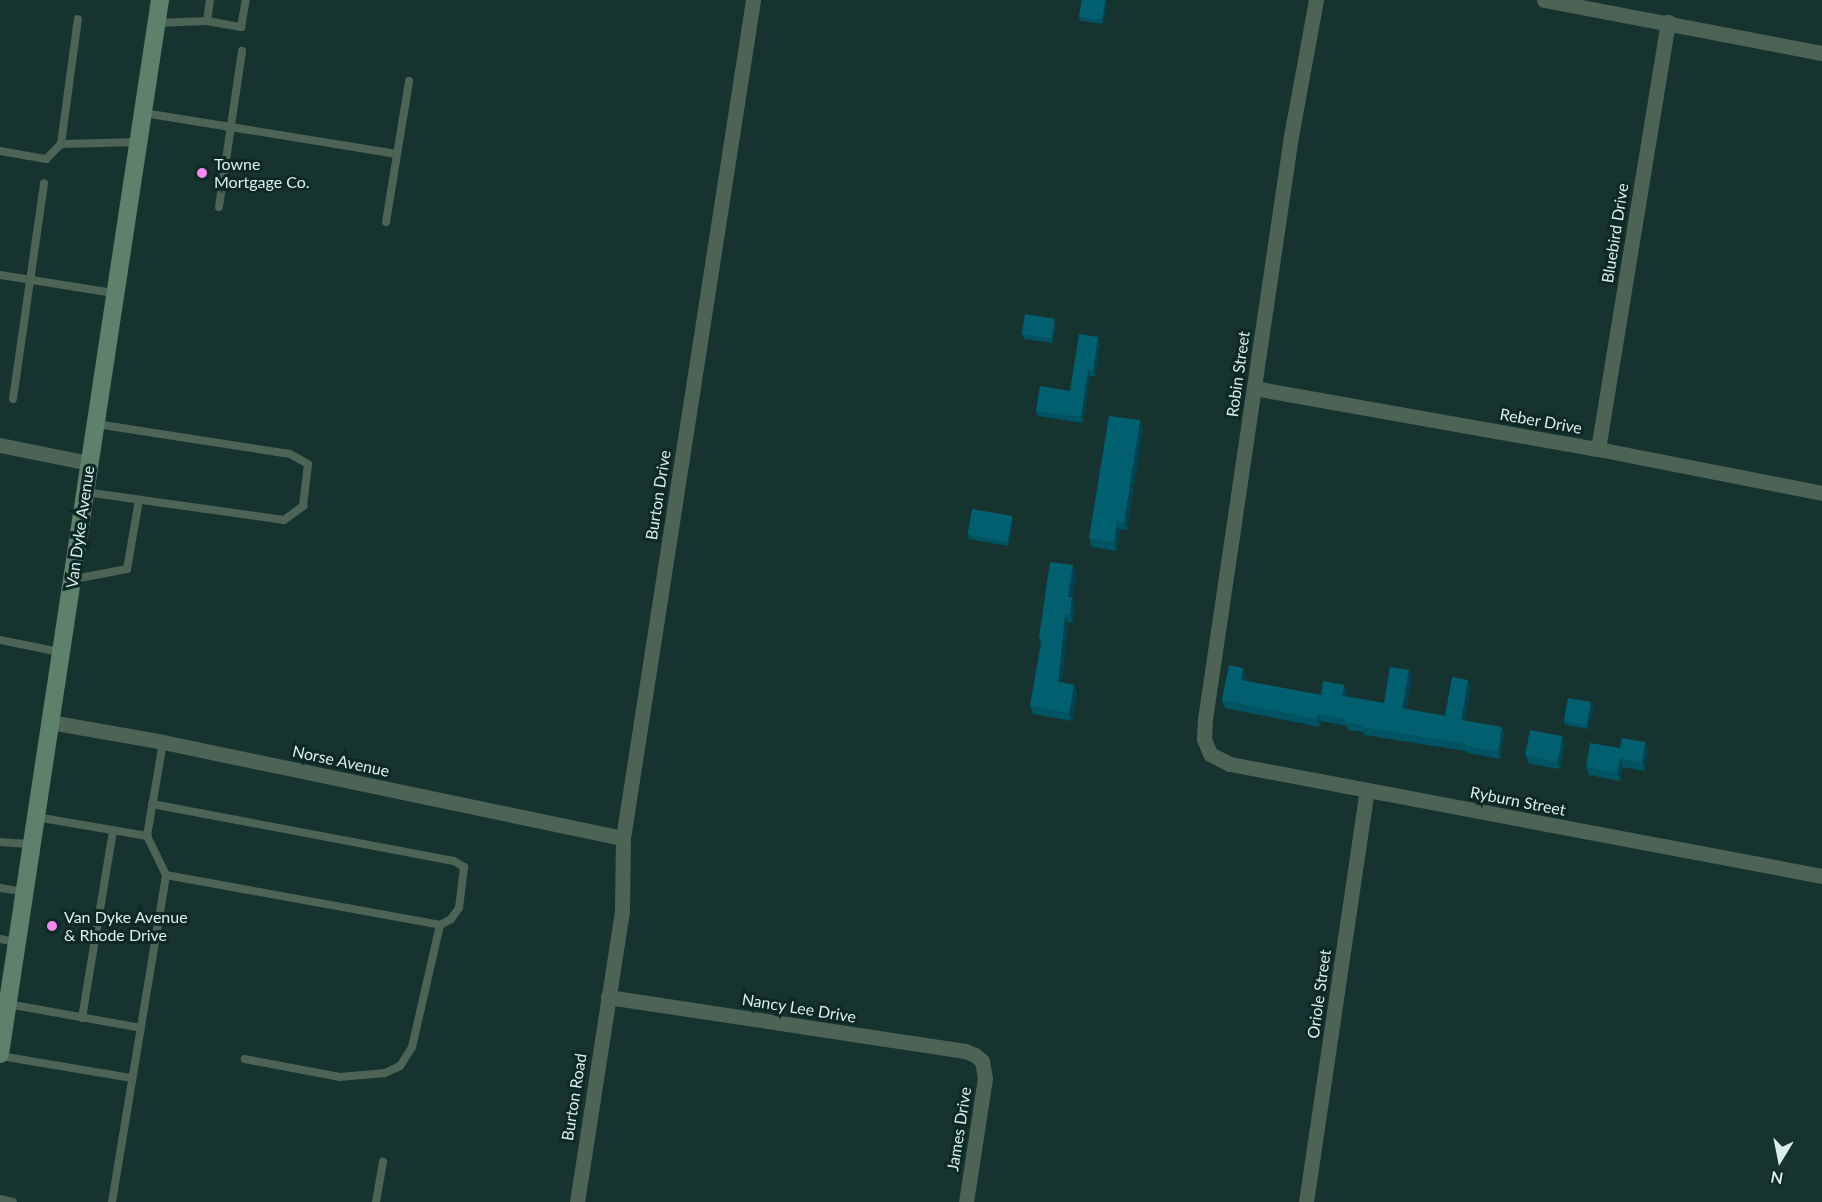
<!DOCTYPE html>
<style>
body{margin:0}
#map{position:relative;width:1822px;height:1202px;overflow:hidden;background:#173330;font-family:Lato,sans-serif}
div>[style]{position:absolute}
.lane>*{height:8px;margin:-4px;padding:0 4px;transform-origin:4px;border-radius:4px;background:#4d6355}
.street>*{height:15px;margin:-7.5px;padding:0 7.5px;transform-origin:7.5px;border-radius:7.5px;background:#4d6355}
.secondary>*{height:18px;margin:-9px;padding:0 9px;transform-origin:9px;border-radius:9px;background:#5d816b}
.wall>*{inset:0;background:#005360}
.shaded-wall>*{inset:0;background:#00434e}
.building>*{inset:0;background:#006070;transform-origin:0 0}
.dots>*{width:16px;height:16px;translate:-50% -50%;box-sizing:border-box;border:3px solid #0d2926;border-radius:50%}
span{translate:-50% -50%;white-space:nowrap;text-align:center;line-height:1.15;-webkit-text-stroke:6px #0d2926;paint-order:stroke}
.poi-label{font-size:16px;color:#ddedeb}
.left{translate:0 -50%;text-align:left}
.street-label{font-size:16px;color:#ddedeb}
.north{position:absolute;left:1750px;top:1130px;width:60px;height:60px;-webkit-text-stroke:4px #0d2926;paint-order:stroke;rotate:190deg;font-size:16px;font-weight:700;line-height:24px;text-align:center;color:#ddedeb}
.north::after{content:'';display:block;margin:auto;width:21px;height:27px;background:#ddedeb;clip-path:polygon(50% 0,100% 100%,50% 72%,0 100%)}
</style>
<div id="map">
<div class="lane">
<i style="left:207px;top:21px;width:35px;rotate:10deg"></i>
<i style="left:241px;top:27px;width:27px;rotate:-80deg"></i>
<i style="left:158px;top:23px;width:49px;rotate:-2.3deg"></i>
<i style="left:207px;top:21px;width:21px;rotate:-82deg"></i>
<i style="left:144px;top:113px;width:256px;rotate:9.2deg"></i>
<i style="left:61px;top:144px;width:126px;rotate:-82.3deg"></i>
<i style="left:0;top:151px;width:47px;rotate:9.9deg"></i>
<i style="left:46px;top:159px;width:21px;rotate:-45deg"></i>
<i style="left:61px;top:144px;width:77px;rotate:-1.5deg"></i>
<i style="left:219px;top:207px;width:158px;rotate:-81.6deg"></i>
<i style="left:386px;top:222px;width:143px;rotate:-80.7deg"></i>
<i style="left:0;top:275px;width:115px;rotate:9deg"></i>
<i style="left:13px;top:399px;width:218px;rotate:-81.8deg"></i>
<i style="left:85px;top:492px;width:201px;rotate:8deg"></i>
<i style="left:284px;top:520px;width:24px;rotate:-36deg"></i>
<i style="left:303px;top:506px;width:42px;rotate:-83.2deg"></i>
<i style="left:308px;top:464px;width:21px;rotate:-151deg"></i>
<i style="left:290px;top:454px;width:196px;rotate:-171.2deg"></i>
<i style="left:74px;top:579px;width:54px;rotate:-10.7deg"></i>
<i style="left:127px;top:569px;width:70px;rotate:-80.1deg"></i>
<i style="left:0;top:640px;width:61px;rotate:11.3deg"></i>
<i style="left:152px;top:804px;width:307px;rotate:10.7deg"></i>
<i style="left:454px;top:861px;width:12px;rotate:31deg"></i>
<i style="left:464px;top:867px;width:41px;rotate:97deg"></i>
<i style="left:459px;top:908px;width:14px;rotate:126deg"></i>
<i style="left:451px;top:919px;width:13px;rotate:151deg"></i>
<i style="left:36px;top:817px;width:113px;rotate:9.7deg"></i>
<i style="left:147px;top:836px;width:95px;rotate:-80.3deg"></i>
<i style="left:0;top:842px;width:31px;rotate:4deg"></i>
<i style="left:166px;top:875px;width:279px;rotate:10.3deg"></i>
<i style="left:440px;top:925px;width:125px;rotate:102.9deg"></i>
<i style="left:412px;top:1047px;width:22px;rotate:122deg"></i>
<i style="left:400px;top:1066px;width:17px;rotate:155deg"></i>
<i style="left:385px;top:1073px;width:45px;rotate:174.9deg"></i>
<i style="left:340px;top:1077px;width:97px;rotate:-169.3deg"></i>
<i style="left:0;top:888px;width:25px;rotate:9deg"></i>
<i style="left:0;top:939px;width:16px;rotate:11deg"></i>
<i style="left:8px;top:1004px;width:135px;rotate:10.2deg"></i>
<i style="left:82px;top:1018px;width:190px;rotate:-80.6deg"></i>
<i style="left:0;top:1056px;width:134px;rotate:9.5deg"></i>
<i style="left:0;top:1199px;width:13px;rotate:13deg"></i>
<i style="left:112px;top:1202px;width:331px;rotate:-80.6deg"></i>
<i style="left:166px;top:875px;width:43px;rotate:-116deg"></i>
<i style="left:376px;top:1202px;width:41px;rotate:-80.1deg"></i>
</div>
<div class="street">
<i style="left:1316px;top:0;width:138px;rotate:100.4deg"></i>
<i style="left:1291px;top:136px;width:589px;rotate:98.39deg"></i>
<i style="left:1205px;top:719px;width:20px;rotate:93deg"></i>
<i style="left:1204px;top:739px;width:16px;rotate:68deg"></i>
<i style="left:1210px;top:754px;width:22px;rotate:27deg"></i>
<i style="left:1230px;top:764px;width:603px;rotate:10.71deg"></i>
<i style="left:1544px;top:0;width:283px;rotate:10.8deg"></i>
<i style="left:1254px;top:388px;width:349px;rotate:10.1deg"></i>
<i style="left:1598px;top:449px;width:228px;rotate:11.1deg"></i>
<i style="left:0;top:445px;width:91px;rotate:11.4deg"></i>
<i style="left:1598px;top:449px;width:433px;rotate:-80.7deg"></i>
<i style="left:50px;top:722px;width:115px;rotate:10deg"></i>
<i style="left:163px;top:742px;width:470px;rotate:11.8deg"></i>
<i style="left:608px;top:997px;width:361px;rotate:8.6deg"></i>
<i style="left:965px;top:1051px;width:11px;rotate:22deg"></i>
<i style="left:975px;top:1055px;width:9px;rotate:41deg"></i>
<i style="left:982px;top:1061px;width:17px;rotate:80deg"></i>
<i style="left:985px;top:1078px;width:125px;rotate:98.7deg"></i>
<i style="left:577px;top:1202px;width:295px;rotate:-81.2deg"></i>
<i style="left:622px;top:910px;width:72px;rotate:-89.2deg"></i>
<i style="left:623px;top:838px;width:848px;rotate:-81.18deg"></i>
<i style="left:1306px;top:1202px;width:416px;rotate:-81.6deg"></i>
</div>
<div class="secondary">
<i style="left:0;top:1054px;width:1066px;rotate:-81.37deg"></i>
</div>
<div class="wall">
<i style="clip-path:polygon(1082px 0,1105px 0,1107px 3px,1103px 24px,1081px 21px,1079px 17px)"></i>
<i style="clip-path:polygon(1056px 323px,1053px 343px,1024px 339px,1022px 334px)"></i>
<i style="clip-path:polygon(1100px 343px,1095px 376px,1090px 376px,1083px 423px,1038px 416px,1036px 411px,1070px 391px)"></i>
<i style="clip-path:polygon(1140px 420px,1143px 429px,1127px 530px,1120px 529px,1117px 551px,1092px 547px,1089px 538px)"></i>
<i style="clip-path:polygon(1013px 521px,1009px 546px,969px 539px,968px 535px)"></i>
<i style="clip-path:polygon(1076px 574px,1072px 598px,1075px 606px,1073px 623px,1068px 622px,1062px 682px,1074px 685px,1077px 693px,1072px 721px,1033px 714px,1030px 706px,1041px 643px,1039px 638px)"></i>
<i style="clip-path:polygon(1243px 668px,1246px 675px,1245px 681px,1321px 695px,1344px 685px,1347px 692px,1346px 696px,1384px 703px,1412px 678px,1406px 709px,1445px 716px,1471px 687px,1465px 721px,1502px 727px,1504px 734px,1500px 759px,1467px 753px,1466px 751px,1364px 735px,1363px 732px,1348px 730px,1347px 726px,1321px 721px,1320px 727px,1225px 708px,1222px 700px)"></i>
<i style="clip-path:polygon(1591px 702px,1593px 706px,1588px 729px,1565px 725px,1564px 721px)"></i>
<i style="clip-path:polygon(1645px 742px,1648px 750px,1645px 771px,1623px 767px,1620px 781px,1589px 775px,1586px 767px,1620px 748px)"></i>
<i style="clip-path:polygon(1565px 744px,1560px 769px,1529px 764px,1526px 756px)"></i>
</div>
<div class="shaded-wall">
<i style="clip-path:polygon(1105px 0,1107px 3px,1103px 24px,1102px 20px)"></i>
<i style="clip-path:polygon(1055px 319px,1056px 323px,1053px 343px,1052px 339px)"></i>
<i style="clip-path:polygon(1098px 337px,1100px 343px,1095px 376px,1093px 371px)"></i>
<i style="clip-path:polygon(1088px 370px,1090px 376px,1083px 423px,1081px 417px)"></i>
<i style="clip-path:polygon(1140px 420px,1143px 429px,1127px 530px,1124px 522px)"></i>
<i style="clip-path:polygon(1012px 516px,1013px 521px,1009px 546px,1007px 542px)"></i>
<i style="clip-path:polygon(1117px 521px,1120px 529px,1117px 551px,1114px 542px)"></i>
<i style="clip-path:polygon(1073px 565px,1076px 574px,1072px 598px,1075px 606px,1073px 623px,1070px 614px,1068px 597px)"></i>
<i style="clip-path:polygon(1065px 614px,1068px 622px,1061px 690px,1058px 682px)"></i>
<i style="clip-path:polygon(1243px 668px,1246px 675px,1244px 688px,1241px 680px)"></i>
<i style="clip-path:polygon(1409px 670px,1412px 678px,1405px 716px,1402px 708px)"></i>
<i style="clip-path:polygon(1468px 680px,1471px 687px,1464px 728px,1461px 720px)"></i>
<i style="clip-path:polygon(1074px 685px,1077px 693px,1072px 721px,1069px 713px)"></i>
<i style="clip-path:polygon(1344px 685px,1347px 692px,1345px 703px,1342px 696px)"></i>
<i style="clip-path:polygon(1591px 702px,1593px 706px,1588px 729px,1587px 725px)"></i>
<i style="clip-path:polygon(1318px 714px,1321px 721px,1320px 727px,1317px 719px)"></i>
<i style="clip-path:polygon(1502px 727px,1504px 734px,1500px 759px,1498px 751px)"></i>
<i style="clip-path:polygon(1562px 736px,1565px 744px,1560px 769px,1557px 761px)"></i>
<i style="clip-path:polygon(1645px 742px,1648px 750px,1645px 771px,1642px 762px)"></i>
<i style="clip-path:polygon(1620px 758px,1623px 767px,1620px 781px,1617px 773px)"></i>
</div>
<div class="building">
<i style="clip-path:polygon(1082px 0,1105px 0,1102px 20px,1079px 17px)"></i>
<i style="left:1025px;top:314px;width:30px;height:20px;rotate:9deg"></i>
<i style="clip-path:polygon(1079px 334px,1098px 337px,1093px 371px,1088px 370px,1081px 417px,1036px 411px,1040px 386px,1070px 391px)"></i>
<i style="clip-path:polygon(1109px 416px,1140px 420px,1124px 522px,1117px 521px,1114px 542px,1089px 538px)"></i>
<i style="left:972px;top:509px;width:41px;height:26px;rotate:10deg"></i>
<i style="clip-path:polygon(1050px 562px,1073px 565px,1068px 597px,1072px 597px,1070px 614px,1065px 614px,1058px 682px,1074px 685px,1069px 713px,1030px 706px,1042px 638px,1039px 638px)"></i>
<i style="clip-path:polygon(1229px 665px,1243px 668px,1241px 680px,1321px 695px,1323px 681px,1344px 685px,1342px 696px,1384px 703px,1390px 667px,1409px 670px,1402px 708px,1445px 716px,1452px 677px,1468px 680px,1461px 720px,1502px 727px,1498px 751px,1464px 746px,1465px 743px,1361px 727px,1362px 725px,1345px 722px,1346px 719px,1318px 714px,1317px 719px,1222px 700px)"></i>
<i style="left:1568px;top:698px;width:23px;height:23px;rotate:10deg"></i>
<i style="left:1530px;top:730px;width:33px;height:26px;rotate:11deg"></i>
<i style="clip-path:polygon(1622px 738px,1645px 742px,1642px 762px,1620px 758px,1617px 773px,1586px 767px,1590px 743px,1620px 748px)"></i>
</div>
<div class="dots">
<i style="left:202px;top:173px;background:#f689ee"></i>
<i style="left:52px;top:926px;background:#f689ee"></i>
</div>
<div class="poi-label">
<span class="left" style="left:214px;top:173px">Towne<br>Mortgage Co.</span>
<span class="left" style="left:64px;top:926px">Van Dyke Avenue<br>&amp; Rhode Drive</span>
</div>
<div class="street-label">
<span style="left:1615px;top:233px;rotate:-81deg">Bluebird Drive</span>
<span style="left:1238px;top:374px;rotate:-82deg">Robin Street</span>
<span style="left:1541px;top:421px;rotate:10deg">Reber Drive</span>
<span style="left:658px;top:495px;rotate:-81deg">Burton Drive</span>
<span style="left:80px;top:527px;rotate:-82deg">Van Dyke Avenue</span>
<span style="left:341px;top:761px;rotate:12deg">Norse Avenue</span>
<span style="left:1518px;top:801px;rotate:11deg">Ryburn Street</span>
<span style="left:1319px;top:994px;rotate:-82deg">Oriole Street</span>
<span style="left:799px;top:1008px;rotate:9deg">Nancy Lee Drive</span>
<span style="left:574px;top:1097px;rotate:-81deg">Burton Road</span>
<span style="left:959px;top:1129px;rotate:-81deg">James Drive</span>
</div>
<div class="north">N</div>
</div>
